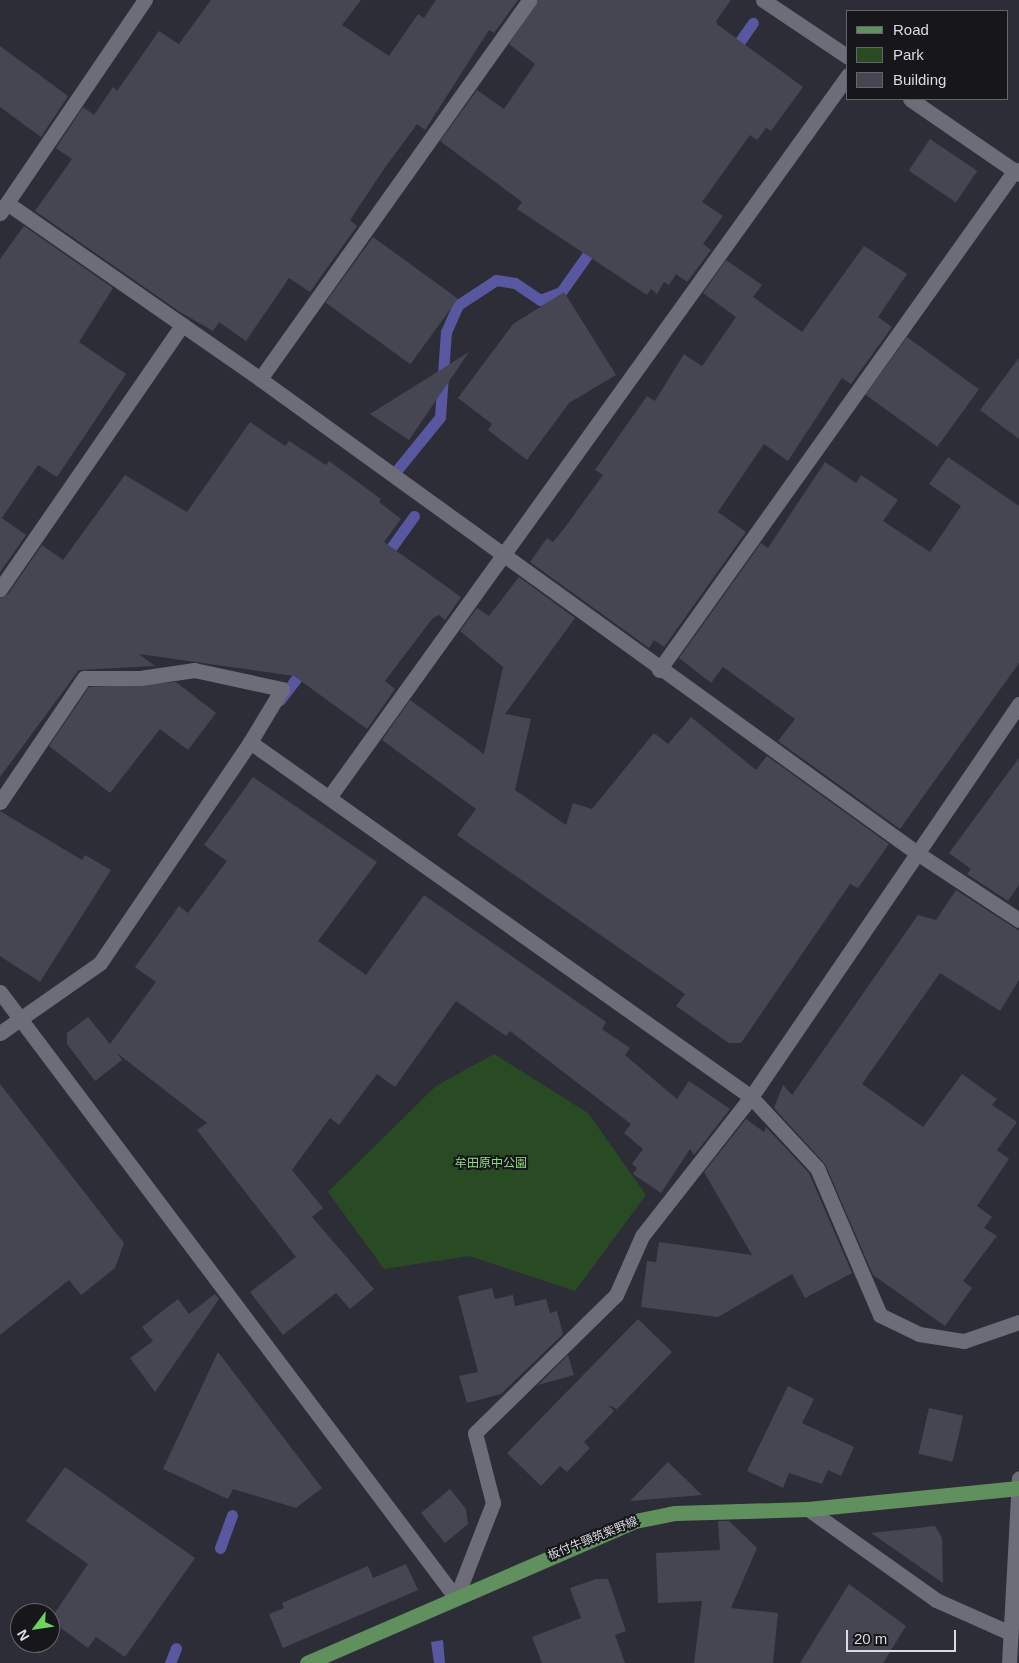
<!DOCTYPE html>
<meta charset="utf-8">
<style>
body{margin:0}
#map{position:relative;width:1019px;height:1663px;overflow:hidden;background:#2d2d37;font-family:Arial,"Noto Sans JP",sans-serif}
div>[style]{position:absolute}
.green>*{inset:0;background:#284b23}
.water>*{inset:0;background:#5a57a1}
.stream>*{height:11px;margin:-5.5px;padding:0 5.5px;transform-origin:5.5px;border-radius:5.5px;background:#5a57a1}
.building>*{inset:0;background:#454651;transform-origin:0 0}
.minor>*{height:15px;margin:-7.5px;padding:0 7.5px;transform-origin:7.5px;border-radius:7.5px;background:#6c6d79}
.major>*{height:15px;margin:-7.5px;padding:0 7.5px;transform-origin:7.5px;border-radius:7.5px;background:#60905e}
span{translate:-50% -50%;white-space:nowrap;text-align:center;line-height:1.15;-webkit-text-stroke:4px #16161b;paint-order:stroke}
.park-label{font-size:12px;color:#8cdb80}
.street-label{font-size:12px;color:#dadae1}
.legend{position:absolute;left:846px;top:10px;width:162px;height:90px;box-sizing:border-box;background:#16161b;border:1px solid #64646a;margin:0;padding:6px 9px;list-style:none;font-size:15px;color:#dadae1}
.legend li{display:flex;align-items:center;gap:10px;height:25px}
.legend b{width:25px;border:1px solid #64646a}
.north{position:absolute;left:10px;top:1603px;width:50px;height:50px;box-sizing:border-box;background:#16161b;border:1px solid #64646a;border-radius:50%;rotate:239deg;font-size:14px;font-weight:700;line-height:20px;text-align:center;color:#dadae1}
.north::after{content:'';display:block;margin:auto;width:18px;height:22px;background:#6fd360;clip-path:polygon(50% 0,100% 100%,50% 72%,0 100%)}
.scale{position:absolute;left:846px;top:1630px;width:110px;height:22px;box-sizing:border-box;border:2px solid #dadae1;border-top:0;padding-left:6px;font-size:15px;line-height:18px;white-space:nowrap;color:#dadae1;-webkit-text-stroke:4px #16161b;paint-order:stroke}
</style>
<div id="map">
<div class="green">
<i style="clip-path:polygon(494px 1054px,588px 1113px,646px 1195px,575px 1291px,469px 1256px,384px 1269px,328px 1192px,436px 1086px)"></i>
</div>
<div class="water">
<i style="clip-path:polygon(443px 1640px,445px 1663px,434px 1663px,431px 1642px)"></i>
</div>
<div class="stream">
<i style="left:731px;top:54px;width:38px;rotate:-55deg"></i>
<i style="left:397px;top:470px;width:68px;rotate:-50.9deg"></i>
<i style="left:440px;top:417px;width:85px;rotate:-86deg"></i>
<i style="left:446px;top:332px;width:30px;rotate:-66deg"></i>
<i style="left:458px;top:305px;width:45px;rotate:-33.3deg"></i>
<i style="left:496px;top:280px;width:19px;rotate:9deg"></i>
<i style="left:515px;top:283px;width:30px;rotate:34deg"></i>
<i style="left:540px;top:300px;width:22px;rotate:-21deg"></i>
<i style="left:561px;top:292px;width:59px;rotate:-54.7deg"></i>
<i style="left:383px;top:559px;width:53px;rotate:-54.2deg"></i>
<i style="left:280px;top:700px;width:41px;rotate:-52.9deg"></i>
<i style="left:220px;top:1548px;width:35px;rotate:-70deg"></i>
<i style="left:170px;top:1663px;width:16px;rotate:-68deg"></i>
</div>
<div class="building">
<i style="clip-path:polygon(211px 0,361px 0,342px 25px,389px 56px,418px 14px,424px 18px,436px 0,518px 0,494px 33px,489px 30px,425px 130px,417px 124px,384px 169px,350px 220px,357px 226px,310px 292px,289px 278px,246px 341px,219px 322px,213px 331px,180px 312px,35px 211px,72px 159px,56px 148px,83px 107px,94px 115px,113px 87px,117px 91px,159px 31px,179px 44px)"></i>
<i style="clip-path:polygon(538px 0,731px 0,716px 21px,718px 25px,803px 87px,771px 131px,766px 128px,757px 140px,750px 135px,702px 202px,723px 216px,703px 244px,711px 250px,687px 282px,676px 274px,669px 285px,664px 282px,657px 294px,651px 289px,647px 295px,517px 209px,522px 202px,440px 141px,477px 90px,504px 109px,535px 64px,509px 44px)"></i>
<i style="clip-path:polygon(0 46px,68px 96px,41px 137px,0 107px)"></i>
<i style="left:930px;top:139px;width:57px;height:38px;rotate:34deg"></i>
<i style="clip-path:polygon(24px 226px,113px 288px,79px 342px,126px 374px,57px 477px,38px 465px,2px 518px,26px 535px,0 572px,0 259px)"></i>
<i style="left:373px;top:237px;width:105px;height:81px;rotate:36deg"></i>
<i style="clip-path:polygon(864px 246px,907px 274px,878px 317px,892px 327px,851px 384px,842px 378px,788px 461px,764px 444px,718px 512px,746px 532px,664px 647px,654px 640px,649px 648px,530px 562px,547px 538px,553px 542px,563px 530px,603px 475px,595px 470px,647px 396px,655px 401px,684px 354px,702px 366px,736px 317px,703px 293px,726px 260px,762px 285px,753px 297px,802px 332px)"></i>
<i style="clip-path:polygon(564px 292px,616px 375px,569px 403px,527px 460px,488px 430px,492px 424px,458px 398px,513px 324px)"></i>
<i style="left:907px;top:337px;width:89px;height:71px;rotate:36deg"></i>
<i style="clip-path:polygon(469px 352px,409px 440px,370px 414px)"></i>
<i style="clip-path:polygon(1019px 358px,1019px 439px,980px 410px)"></i>
<i style="clip-path:polygon(250px 422px,285px 446px,289px 441px,326px 465px,329px 461px,381px 499px,379px 502px,401px 519px,384px 542px,461px 597px,445px 620px,439px 615px,432px 619px,385px 681px,395px 689px,367px 729px,294px 676px,139px 654px,155px 666px,79px 670px,0 777px,0 598px,8px 594px,42px 545px,63px 560px,125px 475px,187px 512px)"></i>
<i style="clip-path:polygon(948px 457px,1019px 506px,1019px 663px,900px 829px,778px 741px,795px 719px,723px 667px,711px 683px,679px 658px,761px 543px,768px 548px,825px 462px,856px 483px,861px 475px,898px 500px,883px 521px,930px 552px,961px 506px,929px 484px)"></i>
<i style="clip-path:polygon(519px 577px,575px 618px,505px 714px,531px 719px,515px 790px,566px 825px,573px 803px,592px 809px,654px 733px,668px 744px,691px 717px,756px 770px,767px 756px,889px 844px,858px 888px,850px 884px,741px 1043px,729px 1043px,676px 1006px,685px 994px,457px 835px,476px 809px,382px 740px,410px 700px,484px 754px,503px 667px,460px 631px,477px 608px,489px 616px)"></i>
<i style="clip-path:polygon(176px 682px,216px 713px,188px 750px,160px 729px,110px 793px,49px 746px,89px 687px)"></i>
<i style="clip-path:polygon(1019px 758px,1019px 885px,1008px 901px,967px 874px,971px 869px,949px 853px)"></i>
<i style="clip-path:polygon(253px 777px,377px 862px,318px 941px,366px 975px,424px 895px,606px 1022px,602px 1029px,630px 1048px,625px 1055px,677px 1099px,689px 1081px,730px 1109px,694px 1155px,690px 1149px,661px 1193px,633px 1174px,637px 1168px,632px 1164px,643px 1149px,624px 1133px,631px 1124px,510px 1031px,506px 1036px,456px 1001px,395px 1087px,377px 1074px,339px 1125px,330px 1118px,292px 1170px,323px 1208px,312px 1217px,374px 1289px,350px 1309px,336px 1293px,283px 1335px,250px 1292px,296px 1257px,197px 1130px,207px 1123px,117px 1053px,122px 1060px,95px 1081px,67px 1044px,67px 1033px,88px 1017px,110px 1044px,156px 982px,135px 967px,179px 906px,188px 913px,227px 861px,204px 845px)"></i>
<i style="clip-path:polygon(0 811px,82px 860px,85px 855px,111px 870px,40px 982px,0 956px)"></i>
<i style="clip-path:polygon(956px 890px,1019px 931px,1019px 980px,1000px 1011px,940px 973px,862px 1084px,923px 1127px,962px 1074px,997px 1099px,992px 1105px,1017px 1122px,997px 1150px,1009px 1159px,977px 1206px,992px 1217px,984px 1228px,997px 1236px,963px 1281px,972px 1288px,945px 1326px,873px 1275px,825px 1164px,774px 1108px,783px 1085px,792px 1095px,918px 915px,936px 920px)"></i>
<i style="clip-path:polygon(0 1084px,124px 1243px,115px 1268px,81px 1295px,69px 1280px,0 1335px)"></i>
<i style="clip-path:polygon(746px 1119px,764px 1132px,766px 1127px,809px 1173px,852px 1273px,805px 1298px,792px 1274px,718px 1317px,641px 1307px,647px 1261px,656px 1262px,659px 1242px,752px 1255px,704px 1172px)"></i>
<i style="clip-path:polygon(492px 1288px,495px 1299px,513px 1295px,515px 1306px,546px 1299px,550px 1313px,557px 1311px,563px 1334px,501px 1394px,467px 1403px,459px 1376px,478px 1372px,458px 1296px)"></i>
<i style="clip-path:polygon(215px 1294px,219px 1299px,155px 1392px,130px 1358px,153px 1341px,142px 1327px,178px 1299px,189px 1314px)"></i>
<i style="clip-path:polygon(638px 1319px,672px 1352px,617px 1409px,608px 1405px,614px 1411px,584px 1442px,590px 1448px,567px 1472px,560px 1466px,541px 1486px,507px 1453px)"></i>
<i style="clip-path:polygon(218px 1352px,322px 1488px,296px 1508px,233px 1489px,228px 1499px,163px 1469px)"></i>
<i style="clip-path:polygon(568px 1355px,574px 1375px,538px 1385px)"></i>
<i style="clip-path:polygon(788px 1386px,814px 1399px,802px 1423px,854px 1447px,841px 1476px,828px 1470px,822px 1484px,789px 1473px,783px 1488px,747px 1471px)"></i>
<i style="left:929px;top:1408px;width:35px;height:47px;rotate:13deg"></i>
<i style="clip-path:polygon(668px 1462px,702px 1495px,630px 1501px)"></i>
<i style="clip-path:polygon(65px 1467px,195px 1558px,125px 1657px,96px 1637px,88px 1648px,50px 1620px,88px 1564px,26px 1521px)"></i>
<i style="clip-path:polygon(450px 1489px,466px 1509px,468px 1524px,445px 1543px,421px 1513px)"></i>
<i style="clip-path:polygon(718px 1521px,729px 1521px,757px 1548px,731px 1608px,778px 1613px,773px 1663px,694px 1663px,702px 1601px,658px 1603px,656px 1553px,720px 1550px)"></i>
<i style="clip-path:polygon(935px 1526px,942px 1538px,943px 1583px,871px 1533px)"></i>
<i style="clip-path:polygon(406px 1564px,418px 1590px,283px 1648px,269px 1614px,284px 1608px,282px 1603px,368px 1566px,373px 1578px)"></i>
<i style="clip-path:polygon(596px 1579px,608px 1579px,626px 1631px,615px 1635px,625px 1663px,542px 1663px,532px 1637px,581px 1618px,570px 1588px)"></i>
<i style="clip-path:polygon(849px 1584px,906px 1626px,883px 1663px,800px 1663px)"></i>
</div>
<div class="minor">
<i style="left:763px;top:0;width:102px;rotate:33.8deg"></i>
<i style="left:910px;top:99px;width:132px;rotate:34.5deg"></i>
<i style="left:7px;top:203px;width:308px;rotate:34.8deg"></i>
<i style="left:260px;top:379px;width:810px;rotate:35.81deg"></i>
<i style="left:917px;top:853px;width:122px;rotate:33.3deg"></i>
<i style="left:0;top:213px;width:258px;rotate:-55.8deg"></i>
<i style="left:260px;top:379px;width:465px;rotate:-54.6deg"></i>
<i style="left:0;top:589px;width:321px;rotate:-55.4deg"></i>
<i style="left:659px;top:670px;width:614px;rotate:-54.55deg"></i>
<i style="left:330px;top:796px;width:888px;rotate:-54.3deg"></i>
<i style="left:0;top:802px;width:150px;rotate:-55.9deg"></i>
<i style="left:84px;top:678px;width:56px"></i>
<i style="left:140px;top:678px;width:55px;rotate:-8.4deg"></i>
<i style="left:194px;top:670px;width:90px;rotate:12.2deg"></i>
<i style="left:282px;top:689px;width:62px;rotate:121.1deg"></i>
<i style="left:250px;top:742px;width:614px;rotate:35.32deg"></i>
<i style="left:751px;top:1097px;width:97px;rotate:47.1deg"></i>
<i style="left:817px;top:1168px;width:160px;rotate:66.8deg"></i>
<i style="left:880px;top:1315px;width:43px;rotate:26deg"></i>
<i style="left:919px;top:1334px;width:46px;rotate:8.8deg"></i>
<i style="left:964px;top:1341px;width:58px;rotate:-19.1deg"></i>
<i style="left:0;top:992px;width:758px;rotate:53.04deg"></i>
<i style="left:456px;top:1598px;width:102px;rotate:-68.7deg"></i>
<i style="left:493px;top:1503px;width:72px;rotate:-104.4deg"></i>
<i style="left:475px;top:1433px;width:197px;rotate:-44.4deg"></i>
<i style="left:616px;top:1295px;width:64px;rotate:-66.2deg"></i>
<i style="left:642px;top:1236px;width:177px;rotate:-51.9deg"></i>
<i style="left:751px;top:1097px;width:476px;rotate:-55.7deg"></i>
<i style="left:0;top:1033px;width:122px;rotate:-35deg"></i>
<i style="left:100px;top:963px;width:267px;rotate:-55.8deg"></i>
<i style="left:808px;top:1509px;width:157px;rotate:35.4deg"></i>
<i style="left:936px;top:1600px;width:81px;rotate:24deg"></i>
<i style="left:1009px;top:1663px;width:185px;rotate:-86.9deg"></i>
</div>
<div class="major">
<i style="left:307px;top:1663px;width:357px;rotate:-23.4deg"></i>
<i style="left:635px;top:1521px;width:41px;rotate:-11.3deg"></i>
<i style="left:675px;top:1513px;width:133px;rotate:-1.7deg"></i>
<i style="left:808px;top:1509px;width:212px;rotate:-5.7deg"></i>
</div>
<div class="park-label">
<span style="left:491px;top:1164px">牟田原中公園</span>
</div>
<div class="street-label">
<span style="left:593px;top:1539px;rotate:-22deg">板付牛頸筑紫野線</span>
</div>
<ul class="legend">
<li><b style="height:6px;background:#60905e"></b>Road</li>
<li><b style="height:14px;background:#284b23"></b>Park</li>
<li><b style="height:14px;background:#454651"></b>Building</li>
</ul>
<div class="north">N</div>
<div class="scale">20 m</div>
</div>
